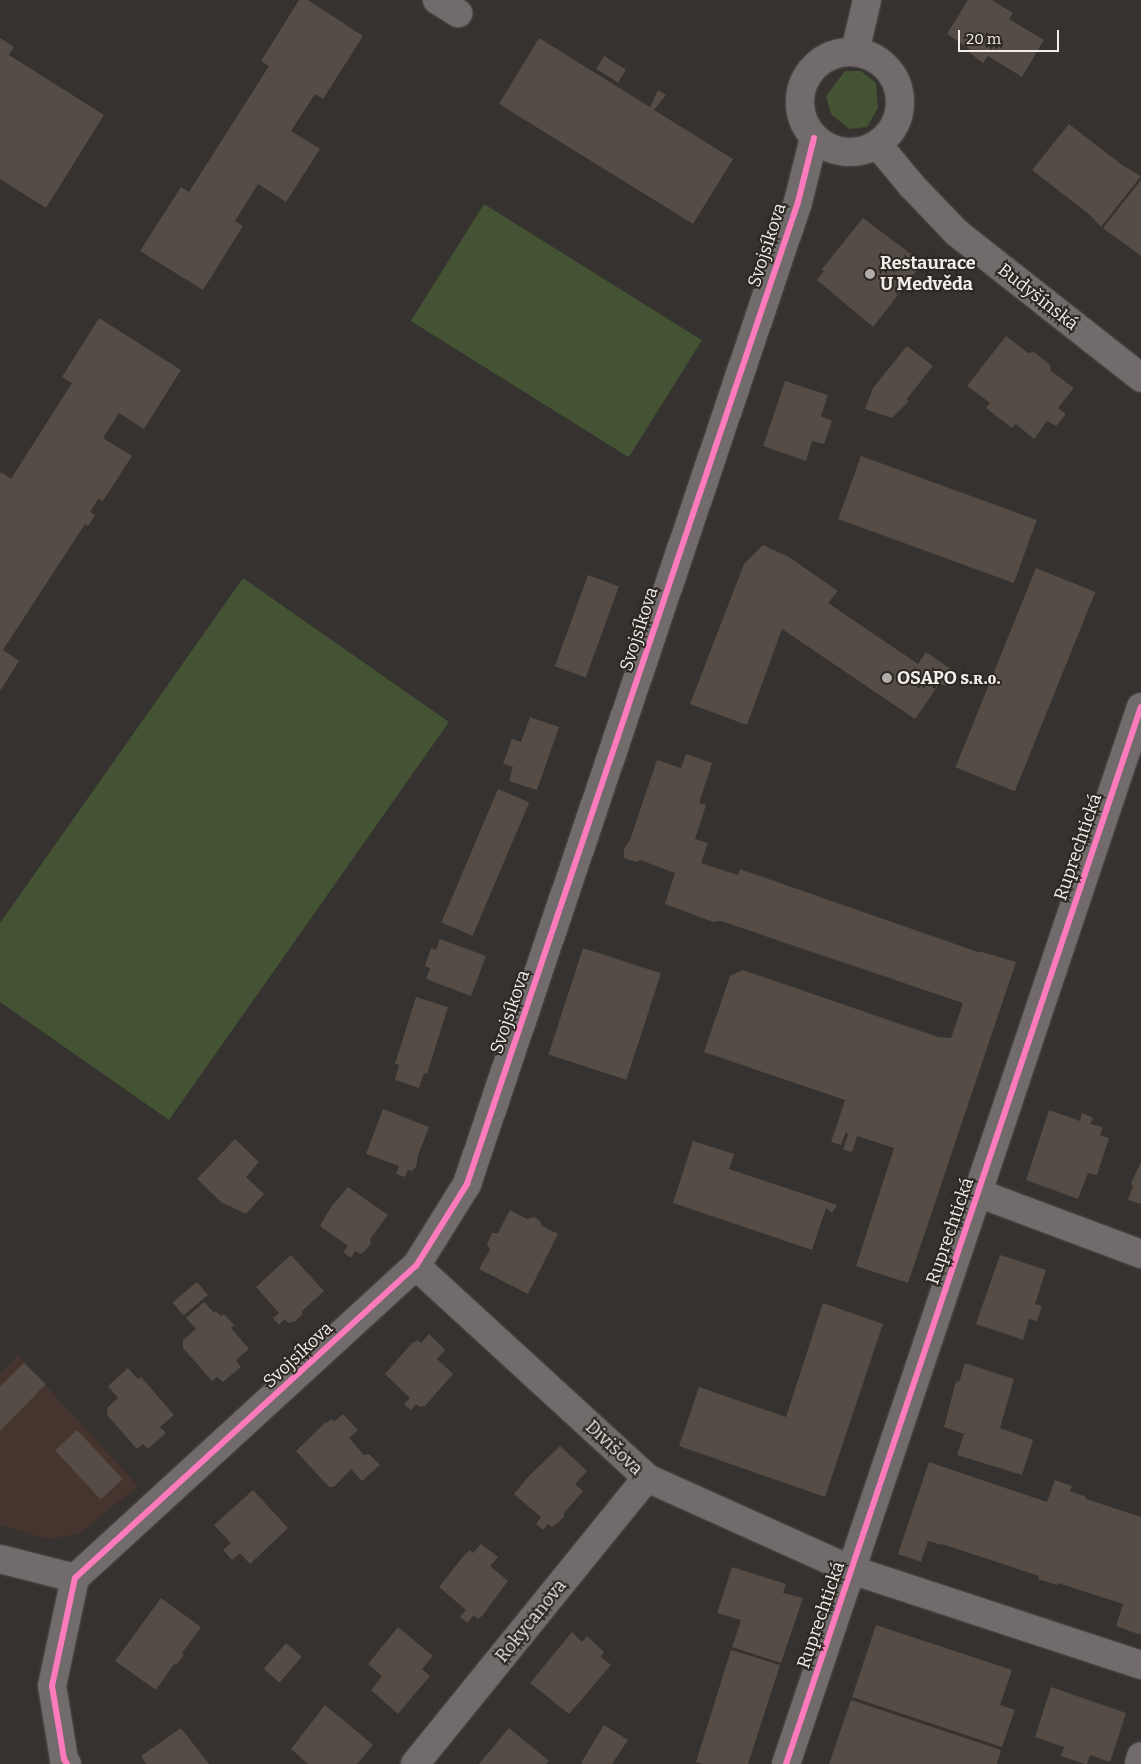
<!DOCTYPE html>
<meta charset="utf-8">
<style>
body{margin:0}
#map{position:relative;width:1141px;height:1764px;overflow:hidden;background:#353230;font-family:Bitter,serif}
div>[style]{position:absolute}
.industrial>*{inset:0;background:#46352e}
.green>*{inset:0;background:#435333;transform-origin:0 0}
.building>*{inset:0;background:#544c45;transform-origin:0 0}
.roads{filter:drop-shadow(0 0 1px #52504f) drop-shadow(0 0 1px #52504f)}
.street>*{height:28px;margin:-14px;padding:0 14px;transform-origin:14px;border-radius:14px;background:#726b6b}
.street>.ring{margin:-14px;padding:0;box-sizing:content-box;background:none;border:28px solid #726b6b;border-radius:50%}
.cycleway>*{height:6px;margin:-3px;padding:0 3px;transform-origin:3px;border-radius:3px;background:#fd7abc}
.dots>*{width:14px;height:14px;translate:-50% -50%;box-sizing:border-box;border:2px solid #2e2823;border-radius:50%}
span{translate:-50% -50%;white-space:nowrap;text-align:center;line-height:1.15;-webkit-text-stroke:4px #2e2823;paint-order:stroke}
.street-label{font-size:18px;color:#f1edea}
.poi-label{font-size:18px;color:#f1edea;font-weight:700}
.left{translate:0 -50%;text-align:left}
.scale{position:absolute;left:958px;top:30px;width:101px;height:22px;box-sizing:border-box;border:2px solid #f1edea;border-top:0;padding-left:6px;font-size:15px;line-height:18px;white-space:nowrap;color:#f1edea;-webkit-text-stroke:4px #2e2823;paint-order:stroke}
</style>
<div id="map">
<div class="industrial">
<i style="clip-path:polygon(18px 1355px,138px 1486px,79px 1534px,48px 1539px,0 1525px,0 1374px)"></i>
</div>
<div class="green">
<i style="clip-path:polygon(845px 71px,861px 71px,876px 83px,878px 108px,867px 127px,849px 129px,831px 114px,826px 96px)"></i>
<i style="left:484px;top:204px;width:257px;height:138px;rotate:32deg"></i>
<i style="clip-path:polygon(243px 578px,449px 722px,169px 1120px,0 1002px,0 923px)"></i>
</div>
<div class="building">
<i style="clip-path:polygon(299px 0,308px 0,363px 36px,323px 99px,315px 94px,291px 131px,320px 149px,286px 202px,258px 184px,235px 221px,243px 226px,203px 290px,140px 251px,181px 187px,189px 192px,269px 66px,261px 61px)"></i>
<i style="clip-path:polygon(968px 0,992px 0,1013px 13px,1009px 19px,1044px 40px,1022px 77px,988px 56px,983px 63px,970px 53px,972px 51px,947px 34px)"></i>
<i style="clip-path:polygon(0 38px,14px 47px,9px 55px,104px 115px,46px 208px,0 179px)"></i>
<i style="clip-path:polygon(539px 38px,650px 107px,658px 90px,666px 95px,654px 110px,733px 159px,693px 224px,499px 104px)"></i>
<i style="left:604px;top:56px;width:26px;height:15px;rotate:32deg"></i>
<i style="clip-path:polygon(1069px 124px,1122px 165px,1141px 176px,1101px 227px,1090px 215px,1032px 170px)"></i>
<i style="clip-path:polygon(1141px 180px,1141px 256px,1103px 228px)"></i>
<i style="clip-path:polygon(863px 218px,923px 263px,873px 327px,817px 280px,824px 271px,822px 269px)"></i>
<i style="clip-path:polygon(99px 318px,181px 370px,144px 429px,119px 413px,103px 438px,132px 456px,103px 501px,98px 499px,90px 512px,95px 515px,88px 526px,85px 524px,3px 650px,19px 661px,0 691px,0 474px,1px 472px,11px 479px,72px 383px,62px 377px)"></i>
<i style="clip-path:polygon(1006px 336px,1028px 353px,1034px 352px,1050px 365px,1051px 371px,1074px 388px,1058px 408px,1066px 414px,1056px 426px,1047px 421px,1034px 439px,1016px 424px,1012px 428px,986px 408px,990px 403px,967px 386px)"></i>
<i style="clip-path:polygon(907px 346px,933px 366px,906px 400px,909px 401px,892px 418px,865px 409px,873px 388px)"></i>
<i style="clip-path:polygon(785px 381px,828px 395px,821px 416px,832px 421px,824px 444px,812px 441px,806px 461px,763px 446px)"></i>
<i style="left:861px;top:456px;width:187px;height:67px;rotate:20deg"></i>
<i style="clip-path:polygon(763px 545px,789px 557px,838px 591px,828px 603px,918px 664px,926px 652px,955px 672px,945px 686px,940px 683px,915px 719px,782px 629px,747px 725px,690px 704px,744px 564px)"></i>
<i style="left:1036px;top:568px;width:64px;height:215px;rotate:22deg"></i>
<i style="left:588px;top:575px;width:33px;height:97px;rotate:20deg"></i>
<i style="clip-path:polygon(530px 717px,559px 727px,537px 790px,509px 781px,513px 767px,503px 764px,512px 739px,521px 742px)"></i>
<i style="clip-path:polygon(686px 754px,712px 763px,699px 803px,706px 805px,695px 839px,708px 843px,701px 863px,738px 875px,740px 869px,978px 952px,982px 952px,1016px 962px,908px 1283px,856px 1266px,894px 1148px,857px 1136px,852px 1152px,843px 1150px,848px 1134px,846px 1132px,841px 1145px,831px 1142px,845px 1100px,704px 1052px,730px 976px,743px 970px,938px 1037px,951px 1038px,963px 1003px,721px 921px,713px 922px,665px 904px,675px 873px,640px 860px,636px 862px,624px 858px,624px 849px,630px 840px,657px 760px,681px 768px)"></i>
<i style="left:498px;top:789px;width:34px;height:145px;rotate:23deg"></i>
<i style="clip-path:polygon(440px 939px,486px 956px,471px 996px,426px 979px,430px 968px,425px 966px,431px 948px,436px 950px)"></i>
<i style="left:583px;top:948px;width:82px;height:112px;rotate:18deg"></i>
<i style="clip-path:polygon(416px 997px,448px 1007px,427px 1074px,424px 1073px,419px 1088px,395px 1080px,399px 1065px,395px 1064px)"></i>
<i style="clip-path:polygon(383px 1109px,429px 1127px,418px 1155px,416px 1167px,412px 1171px,408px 1170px,405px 1177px,396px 1174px,399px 1166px,366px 1154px)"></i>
<i style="clip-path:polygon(1049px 1110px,1080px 1121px,1082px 1113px,1093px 1118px,1090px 1124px,1103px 1127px,1100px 1135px,1109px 1138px,1097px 1175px,1088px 1173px,1078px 1199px,1026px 1180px)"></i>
<i style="clip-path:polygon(235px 1139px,259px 1162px,246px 1177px,264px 1194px,246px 1214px,221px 1202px,197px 1179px)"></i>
<i style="clip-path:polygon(693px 1141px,734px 1154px,729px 1169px,837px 1205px,832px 1213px,826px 1208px,812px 1250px,673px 1203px)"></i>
<i style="clip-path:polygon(1141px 1162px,1141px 1204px,1128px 1200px,1133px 1186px,1131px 1183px)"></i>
<i style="clip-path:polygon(348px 1187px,388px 1215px,370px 1239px,371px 1244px,364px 1252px,360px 1254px,355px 1251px,351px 1258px,343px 1252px,348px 1246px,320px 1226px,331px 1207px)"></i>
<i style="clip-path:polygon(510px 1210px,527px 1219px,534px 1217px,540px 1221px,542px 1226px,558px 1234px,528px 1294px,479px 1269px,490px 1250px,487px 1244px,492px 1233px,498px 1233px)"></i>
<i style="clip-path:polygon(291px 1255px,324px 1291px,302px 1311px,302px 1315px,294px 1322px,288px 1323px,285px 1319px,279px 1325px,273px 1318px,279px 1313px,256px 1287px)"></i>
<i style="clip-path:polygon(1000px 1255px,1046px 1270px,1035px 1304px,1042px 1306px,1037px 1321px,1029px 1319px,1023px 1340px,976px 1324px)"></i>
<i style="left:197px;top:1282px;width:17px;height:32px;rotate:50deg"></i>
<i style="clip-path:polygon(204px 1302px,214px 1313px,216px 1311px,221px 1316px,224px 1314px,234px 1325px,231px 1328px,249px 1349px,236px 1360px,241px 1367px,223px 1382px,217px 1377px,212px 1381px,183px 1348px,183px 1340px,196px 1329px,186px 1318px)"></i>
<i style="clip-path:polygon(823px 1303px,883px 1324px,825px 1497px,679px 1446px,699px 1387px,786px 1417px)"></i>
<i style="clip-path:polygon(429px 1334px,445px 1350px,437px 1359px,453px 1374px,425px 1406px,420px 1407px,416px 1404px,411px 1410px,404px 1404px,410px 1398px,385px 1374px,412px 1343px,418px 1340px,421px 1343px)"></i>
<i style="clip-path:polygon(24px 1363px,46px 1384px,0 1431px,0 1387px)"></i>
<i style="clip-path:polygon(965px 1363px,1014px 1379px,1000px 1428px,1033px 1440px,1022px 1475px,957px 1455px,964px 1434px,944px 1427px,956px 1381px,959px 1382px)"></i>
<i style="clip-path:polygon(128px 1368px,138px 1379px,141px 1377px,174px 1415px,160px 1427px,166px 1433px,148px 1449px,143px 1444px,137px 1449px,107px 1415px,108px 1407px,118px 1398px,108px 1386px)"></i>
<i style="clip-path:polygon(343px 1414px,358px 1430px,349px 1438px,364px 1455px,369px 1454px,380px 1465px,362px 1481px,351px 1469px,334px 1487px,329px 1487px,296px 1451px,326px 1422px,327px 1423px,332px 1419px,334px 1422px)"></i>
<i style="left:77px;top:1430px;width:67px;height:30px;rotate:47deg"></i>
<i style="clip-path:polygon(560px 1446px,587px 1471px,575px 1484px,583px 1491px,564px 1513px,564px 1517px,556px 1524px,552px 1527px,548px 1524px,543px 1530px,536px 1524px,541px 1517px,514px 1494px,528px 1477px)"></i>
<i style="clip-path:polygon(929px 1462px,1047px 1502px,1055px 1480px,1072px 1486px,1070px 1491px,1086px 1497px,1086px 1499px,1141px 1517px,1141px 1635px,1116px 1626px,1123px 1604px,1058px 1583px,1057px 1585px,1038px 1579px,1039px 1576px,942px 1544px,942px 1545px,928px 1541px,921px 1562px,898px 1554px)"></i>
<i style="clip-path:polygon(253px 1490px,288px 1528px,250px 1564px,240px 1553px,232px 1560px,223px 1550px,231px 1543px,214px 1525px)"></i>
<i style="clip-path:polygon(481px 1544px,498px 1557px,490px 1566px,508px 1581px,482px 1616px,478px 1619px,473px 1615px,468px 1623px,460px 1617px,466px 1610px,439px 1587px,465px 1554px,470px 1550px,473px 1553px)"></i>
<i style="clip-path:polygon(732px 1567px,786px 1584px,783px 1593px,803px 1598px,781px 1663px,732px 1647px,741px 1620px,717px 1613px)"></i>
<i style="clip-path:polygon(161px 1598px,201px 1627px,182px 1653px,184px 1655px,176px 1665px,174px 1664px,156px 1690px,115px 1661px)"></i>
<i style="clip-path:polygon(876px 1625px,1012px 1670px,1000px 1705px,1015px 1710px,1002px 1747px,852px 1697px)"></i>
<i style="clip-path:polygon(398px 1627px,433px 1656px,422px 1669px,430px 1676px,398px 1714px,371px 1690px,382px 1676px,368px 1664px)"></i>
<i style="clip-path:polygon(572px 1632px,582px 1642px,587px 1636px,604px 1652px,601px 1657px,611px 1665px,569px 1714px,530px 1683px)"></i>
<i style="left:286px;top:1643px;width:21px;height:34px;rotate:41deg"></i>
<i style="clip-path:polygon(731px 1650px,780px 1665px,748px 1764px,703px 1764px,696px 1762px)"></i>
<i style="clip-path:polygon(1051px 1687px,1126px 1713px,1110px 1762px,1090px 1755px,1087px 1764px,1085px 1764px,1061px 1756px,1064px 1747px,1035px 1737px)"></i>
<i style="clip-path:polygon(851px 1700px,1001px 1750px,997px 1764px,829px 1764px)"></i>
<i style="clip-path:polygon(325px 1705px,373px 1745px,357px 1764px,308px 1764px,291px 1749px)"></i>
<i style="clip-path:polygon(604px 1725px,628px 1740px,612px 1764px,582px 1764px,581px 1763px)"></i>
<i style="clip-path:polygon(181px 1728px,209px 1764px,146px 1764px,141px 1756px)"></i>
<i style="clip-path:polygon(509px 1728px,549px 1761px,546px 1764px,479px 1764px)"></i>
</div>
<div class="roads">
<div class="street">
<i style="left:437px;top:0;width:25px;rotate:32deg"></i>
<i class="ring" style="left:800px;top:52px;width:72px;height:72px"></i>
<i style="left:855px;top:52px;width:53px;rotate:-77deg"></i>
<i style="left:878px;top:145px;width:53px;rotate:50.3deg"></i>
<i style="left:912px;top:186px;width:65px;rotate:46.2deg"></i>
<i style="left:957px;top:233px;width:234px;rotate:38.2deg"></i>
<i style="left:978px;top:1193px;width:174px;rotate:20.5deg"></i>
<i style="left:416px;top:1266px;width:314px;rotate:42.5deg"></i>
<i style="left:647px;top:1478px;width:225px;rotate:24.2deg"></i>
<i style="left:852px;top:1570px;width:304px;rotate:18.2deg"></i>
<i style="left:0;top:1559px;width:77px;rotate:14.2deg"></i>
<i style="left:67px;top:1764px;width:6px;rotate:-121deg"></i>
<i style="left:64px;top:1759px;width:74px;rotate:-99.3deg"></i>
<i style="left:52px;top:1686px;width:110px;rotate:-78deg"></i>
<i style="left:75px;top:1578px;width:462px;rotate:-42.5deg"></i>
<i style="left:416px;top:1266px;width:97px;rotate:-58.1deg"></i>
<i style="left:467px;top:1184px;width:1036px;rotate:-71.37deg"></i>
<i style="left:798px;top:202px;width:66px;rotate:-76deg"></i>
<i style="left:415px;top:1764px;width:368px;rotate:-51deg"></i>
<i style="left:786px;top:1764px;width:1115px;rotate:-71.44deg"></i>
<i style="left:1139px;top:1764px;width:8px;rotate:-76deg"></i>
</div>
</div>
<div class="cycleway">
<i style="left:67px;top:1764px;width:6px;rotate:-121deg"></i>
<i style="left:64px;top:1759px;width:74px;rotate:-99.3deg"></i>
<i style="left:52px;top:1686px;width:110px;rotate:-78deg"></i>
<i style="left:75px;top:1578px;width:462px;rotate:-42.5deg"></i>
<i style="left:416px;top:1266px;width:97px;rotate:-58.1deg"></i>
<i style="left:467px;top:1184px;width:1036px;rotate:-71.37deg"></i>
<i style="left:798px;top:202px;width:66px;rotate:-76deg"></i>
<i style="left:786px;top:1764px;width:1115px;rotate:-71.44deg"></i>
</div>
<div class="dots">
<i style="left:870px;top:274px;background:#afaca9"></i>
<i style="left:887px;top:678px;background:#afaca9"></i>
</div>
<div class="street-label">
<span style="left:767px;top:245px;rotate:-72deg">Svojsíkova</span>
<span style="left:1038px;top:297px;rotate:38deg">Budyšínská</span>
<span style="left:639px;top:629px;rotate:-72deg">Svojsíkova</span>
<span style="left:1078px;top:847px;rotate:-71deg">Ruprechtická</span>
<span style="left:510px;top:1012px;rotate:-71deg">Svojsíkova</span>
<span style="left:950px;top:1231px;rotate:-71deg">Ruprechtická</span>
<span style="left:298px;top:1355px;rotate:-43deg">Svojsíkova</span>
<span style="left:614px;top:1448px;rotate:43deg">Divišova</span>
<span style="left:821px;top:1615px;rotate:-71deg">Ruprechtická</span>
<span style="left:531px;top:1621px;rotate:-51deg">Rokycanova</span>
</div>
<div class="poi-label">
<span class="left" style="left:880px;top:274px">Restaurace<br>U Medvěda</span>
<span class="left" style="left:897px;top:678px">OSAPO s.ʀ.ᴏ.</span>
</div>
<div class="scale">20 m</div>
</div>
